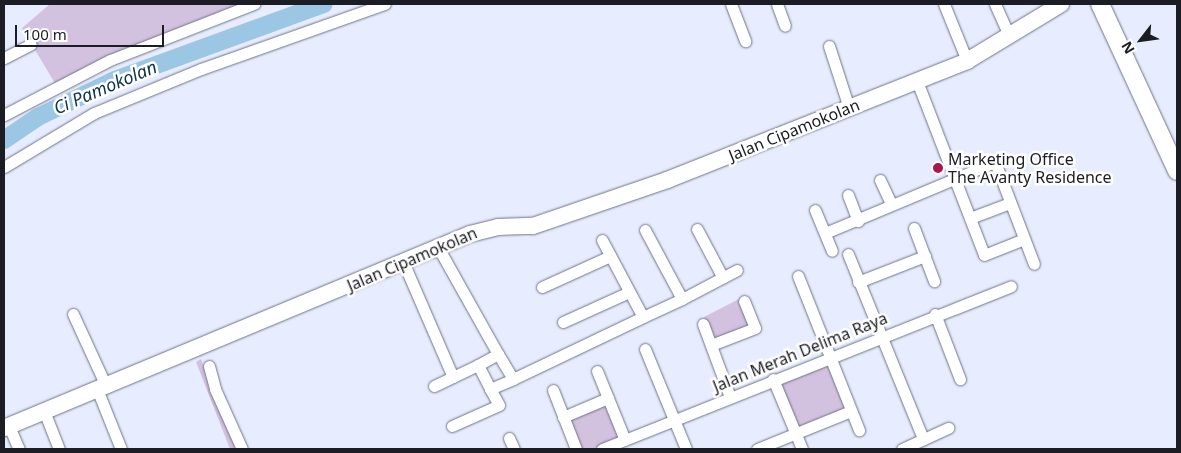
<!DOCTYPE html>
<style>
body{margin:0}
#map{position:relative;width:1181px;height:453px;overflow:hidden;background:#e7ecfe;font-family:"Noto Sans",sans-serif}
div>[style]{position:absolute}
.green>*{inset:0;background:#d3c1e0;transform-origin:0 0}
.river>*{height:18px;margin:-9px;padding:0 9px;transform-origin:9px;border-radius:9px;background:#9bc7e5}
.roads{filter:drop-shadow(0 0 1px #6e7387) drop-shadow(0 0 1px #6e7387)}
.street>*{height:11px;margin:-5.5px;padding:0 5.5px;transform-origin:5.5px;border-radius:5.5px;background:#fff}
.secondary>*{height:16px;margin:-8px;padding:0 8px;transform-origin:8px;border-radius:8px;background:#fff}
.primary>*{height:18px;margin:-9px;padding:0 9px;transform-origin:9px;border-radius:9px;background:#fff}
.dots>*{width:14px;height:14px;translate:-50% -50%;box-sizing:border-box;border:2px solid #fff;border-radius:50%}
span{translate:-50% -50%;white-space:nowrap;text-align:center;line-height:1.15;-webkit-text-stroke:5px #fff;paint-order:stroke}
.street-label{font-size:16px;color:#1b1c24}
.poi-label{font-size:16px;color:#1b1c24}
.left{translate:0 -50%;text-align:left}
.water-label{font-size:18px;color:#103449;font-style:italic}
.frame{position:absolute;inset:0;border:5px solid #1b1c24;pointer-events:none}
.north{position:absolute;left:1116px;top:15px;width:50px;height:50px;-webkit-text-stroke:4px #fff;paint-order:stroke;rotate:240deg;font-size:14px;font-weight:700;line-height:20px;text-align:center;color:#1b1c24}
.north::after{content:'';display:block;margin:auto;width:18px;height:22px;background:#1b1c24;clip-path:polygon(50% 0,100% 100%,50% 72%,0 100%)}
.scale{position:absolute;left:15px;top:25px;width:149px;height:22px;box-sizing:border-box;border:2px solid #1b1c24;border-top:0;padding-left:6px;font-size:15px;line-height:18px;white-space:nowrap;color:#1b1c24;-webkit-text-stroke:4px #fff;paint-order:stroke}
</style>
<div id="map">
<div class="green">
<i style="clip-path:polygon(50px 4px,250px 4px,56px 85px,22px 28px)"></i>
<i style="clip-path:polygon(741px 298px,751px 325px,713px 340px,704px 317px)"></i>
<i style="clip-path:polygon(201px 359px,237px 449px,230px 449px,196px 362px)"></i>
<i style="left:828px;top:360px;width:54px;height:55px;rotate:68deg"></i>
<i style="clip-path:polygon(605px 404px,619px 439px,593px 449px,579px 449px,567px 419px)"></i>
</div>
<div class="river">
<i style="left:4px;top:140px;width:41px;rotate:-34.1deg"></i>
<i style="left:38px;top:117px;width:85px;rotate:-25.7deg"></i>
<i style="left:115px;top:80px;width:222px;rotate:-20deg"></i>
</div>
<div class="roads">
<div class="street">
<i style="left:731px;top:4px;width:40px;rotate:69deg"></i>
<i style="left:777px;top:4px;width:23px;rotate:70deg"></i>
<i style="left:944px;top:4px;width:61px;rotate:68deg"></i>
<i style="left:995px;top:4px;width:34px;rotate:66deg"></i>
<i style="left:829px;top:46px;width:65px;rotate:72.1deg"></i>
<i style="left:4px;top:58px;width:30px;rotate:-27deg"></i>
<i style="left:917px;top:81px;width:186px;rotate:68.9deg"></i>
<i style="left:984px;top:255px;width:43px;rotate:-21.8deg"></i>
<i style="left:4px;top:115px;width:119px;rotate:-27.4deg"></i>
<i style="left:110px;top:60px;width:155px;rotate:-21.3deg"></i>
<i style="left:4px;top:167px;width:105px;rotate:-31deg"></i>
<i style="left:94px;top:113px;width:116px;rotate:-22.4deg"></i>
<i style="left:201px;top:69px;width:195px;rotate:-19.5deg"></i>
<i style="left:880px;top:180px;width:26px;rotate:65deg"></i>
<i style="left:848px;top:195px;width:28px;rotate:69deg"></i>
<i style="left:815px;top:210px;width:44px;rotate:67.5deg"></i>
<i style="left:970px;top:218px;width:43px;rotate:-20.6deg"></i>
<i style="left:914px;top:228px;width:57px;rotate:69.3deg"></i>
<i style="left:697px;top:229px;width:55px;rotate:62deg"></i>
<i style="left:645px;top:230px;width:78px;rotate:61.8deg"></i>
<i style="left:825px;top:233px;width:184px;rotate:-22.7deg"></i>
<i style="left:995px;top:162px;width:109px;rotate:69.1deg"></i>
<i style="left:602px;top:240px;width:87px;rotate:62deg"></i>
<i style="left:439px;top:249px;width:120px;rotate:60.7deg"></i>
<i style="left:848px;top:254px;width:200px;rotate:67.9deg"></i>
<i style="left:404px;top:264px;width:123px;rotate:66.6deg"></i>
<i style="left:798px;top:276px;width:166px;rotate:68.4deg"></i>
<i style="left:858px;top:282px;width:72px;rotate:-21.2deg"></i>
<i style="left:542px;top:287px;width:75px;rotate:-24.5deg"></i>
<i style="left:73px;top:314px;width:79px;rotate:65.4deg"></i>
<i style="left:935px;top:314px;width:70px;rotate:69deg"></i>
<i style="left:563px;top:322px;width:72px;rotate:-24.4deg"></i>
<i style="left:703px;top:324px;width:78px;rotate:69.7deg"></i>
<i style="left:711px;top:345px;width:47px;rotate:-21.1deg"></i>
<i style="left:755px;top:328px;width:29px;rotate:-112deg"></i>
<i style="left:645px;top:349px;width:108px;rotate:67.7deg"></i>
<i style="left:209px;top:366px;width:24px;rotate:75deg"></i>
<i style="left:215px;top:389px;width:66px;rotate:65.8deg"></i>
<i style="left:597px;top:371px;width:74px;rotate:67.9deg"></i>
<i style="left:513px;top:379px;width:29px;rotate:-121deg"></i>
<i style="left:498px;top:354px;width:23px;rotate:151deg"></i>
<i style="left:478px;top:365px;width:27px;rotate:63deg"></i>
<i style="left:490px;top:389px;width:25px;rotate:-23deg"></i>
<i style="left:513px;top:379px;width:144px;rotate:-25.5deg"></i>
<i style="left:643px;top:317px;width:43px;rotate:-24.8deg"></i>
<i style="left:682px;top:299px;width:62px;rotate:-27.8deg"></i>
<i style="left:773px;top:379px;width:76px;rotate:67.5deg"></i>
<i style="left:434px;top:386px;width:49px;rotate:-25.5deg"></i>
<i style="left:97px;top:389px;width:65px;rotate:68.2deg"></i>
<i style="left:553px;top:390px;width:63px;rotate:68.7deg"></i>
<i style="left:44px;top:411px;width:41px;rotate:68.5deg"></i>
<i style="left:563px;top:417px;width:49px;rotate:-22.9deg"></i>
<i style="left:9px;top:426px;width:25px;rotate:67deg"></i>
<i style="left:452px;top:426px;width:51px;rotate:-24.1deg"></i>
<i style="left:499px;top:405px;width:18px;rotate:-119deg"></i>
<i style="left:509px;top:438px;width:12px;rotate:66deg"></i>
<i style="left:602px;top:449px;width:440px;rotate:-21.7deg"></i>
<i style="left:757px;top:449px;width:101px;rotate:-22deg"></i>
<i style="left:902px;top:449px;width:51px;rotate:-24.5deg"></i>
</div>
<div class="secondary">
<i style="left:4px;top:428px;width:505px;rotate:-22.6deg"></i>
<i style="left:470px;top:234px;width:29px;rotate:-14deg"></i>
<i style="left:498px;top:227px;width:35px;rotate:-2deg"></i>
<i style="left:533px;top:226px;width:142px;rotate:-18.9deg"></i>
<i style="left:667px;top:180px;width:323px;rotate:-21.6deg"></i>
<i style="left:967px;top:61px;width:110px;rotate:-31.2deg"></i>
</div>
<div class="primary">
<i style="left:1100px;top:4px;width:184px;rotate:65.2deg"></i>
</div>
</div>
<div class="dots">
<i style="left:938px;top:168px;background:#a9164d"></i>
</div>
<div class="street-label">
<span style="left:794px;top:130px;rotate:-22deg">Jalan Cipamokolan</span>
<span style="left:412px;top:259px;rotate:-23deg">Jalan Cipamokolan</span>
<span style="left:800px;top:352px;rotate:-22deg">Jalan Merah Delima Raya</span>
</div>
<div class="poi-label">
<span class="left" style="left:948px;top:168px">Marketing Office<br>The Avanty Residence</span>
</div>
<div class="water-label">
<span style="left:105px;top:87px;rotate:-23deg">Ci Pamokolan</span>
</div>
<div class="frame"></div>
<div class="north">N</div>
<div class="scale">100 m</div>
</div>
